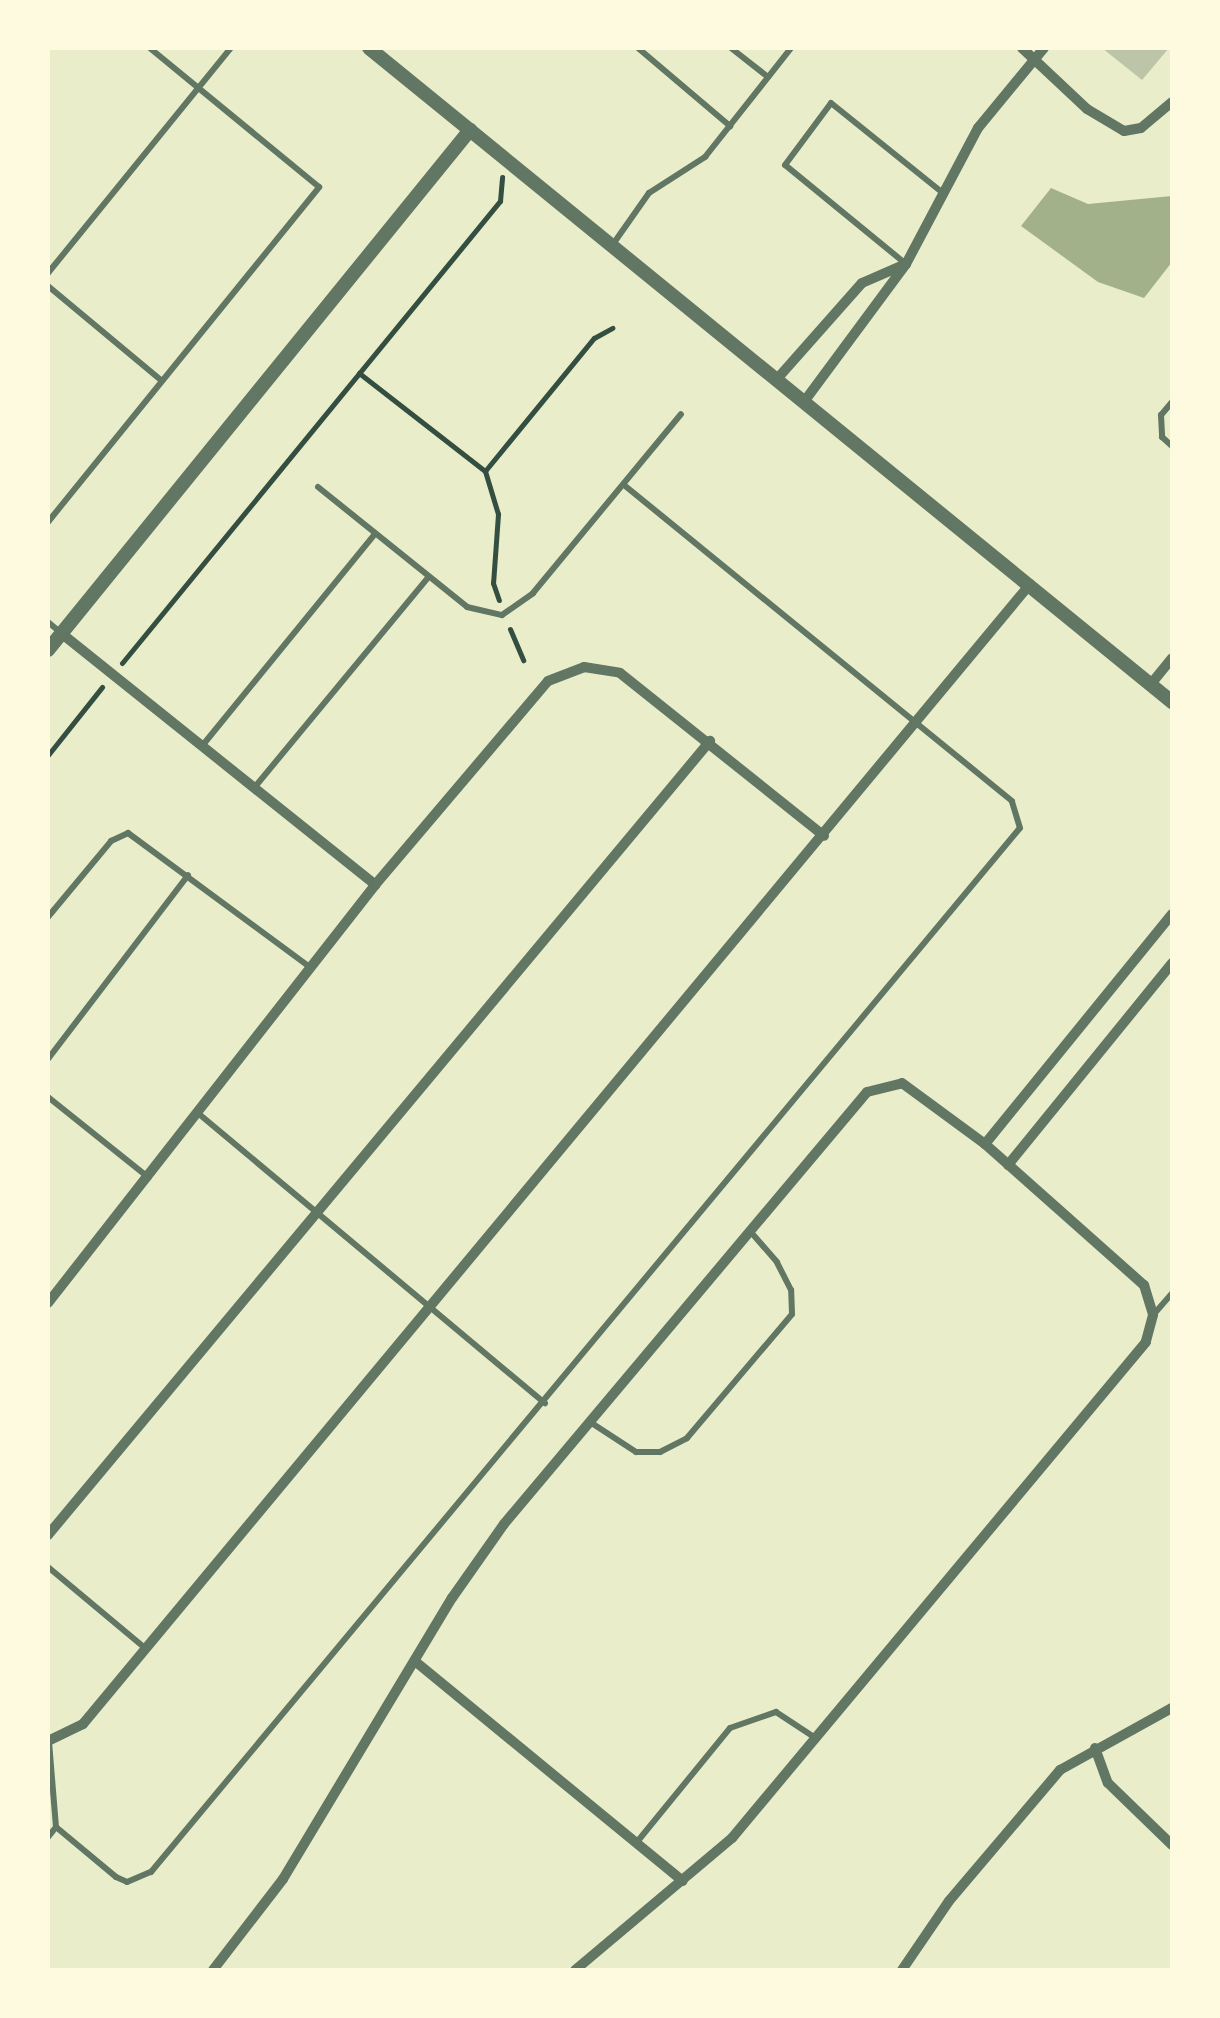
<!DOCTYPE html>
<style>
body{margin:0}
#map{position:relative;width:1220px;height:2018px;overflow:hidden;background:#e9edc9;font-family:Overpass,sans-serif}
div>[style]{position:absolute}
.water>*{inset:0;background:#a3b18a}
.building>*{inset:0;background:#bcc5a7}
.path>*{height:5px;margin:-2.5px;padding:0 2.5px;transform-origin:2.5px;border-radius:2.5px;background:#344e41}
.service>*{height:6px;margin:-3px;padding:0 3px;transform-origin:3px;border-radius:3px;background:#617663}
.minor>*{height:10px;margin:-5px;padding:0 5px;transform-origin:5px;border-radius:5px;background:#617663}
.tertiary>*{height:14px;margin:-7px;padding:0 7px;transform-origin:7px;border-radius:7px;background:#617663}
span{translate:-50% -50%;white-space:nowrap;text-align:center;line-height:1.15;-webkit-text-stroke:10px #fefae0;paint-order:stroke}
.frame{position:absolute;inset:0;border:50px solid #fefae0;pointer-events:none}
</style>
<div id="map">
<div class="water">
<i style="clip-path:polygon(1051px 188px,1088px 204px,1172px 196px,1172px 262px,1144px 298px,1098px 282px,1021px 226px)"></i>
</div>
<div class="building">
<i style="clip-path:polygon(1102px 48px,1169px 48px,1142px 80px)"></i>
</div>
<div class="path">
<i style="left:359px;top:373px;width:160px;rotate:37.9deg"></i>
<i style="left:485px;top:471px;width:172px;rotate:-50.7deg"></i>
<i style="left:594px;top:338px;width:21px;rotate:-29deg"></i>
<i style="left:485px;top:471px;width:45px;rotate:73.2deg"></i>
<i style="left:498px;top:514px;width:69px;rotate:94.1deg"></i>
<i style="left:493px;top:583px;width:18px;rotate:71deg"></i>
<i style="left:510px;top:629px;width:34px;rotate:67deg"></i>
<i style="left:122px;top:663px;width:597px;rotate:-50.71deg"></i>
<i style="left:500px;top:201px;width:24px;rotate:-85deg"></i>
<i style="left:48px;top:755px;width:87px;rotate:-51.5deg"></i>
</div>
<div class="service">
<i style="left:638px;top:48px;width:121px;rotate:40.3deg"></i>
<i style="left:731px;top:48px;width:47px;rotate:38.1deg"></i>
<i style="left:611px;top:247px;width:66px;rotate:-54.9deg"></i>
<i style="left:649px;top:193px;width:67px;rotate:-32.7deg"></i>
<i style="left:705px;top:157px;width:139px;rotate:-51.7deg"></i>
<i style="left:906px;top:264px;width:156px;rotate:-140.7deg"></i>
<i style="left:785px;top:165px;width:77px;rotate:-53.4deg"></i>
<i style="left:831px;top:103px;width:144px;rotate:38.8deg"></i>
<i style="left:48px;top:273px;width:290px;rotate:-50.9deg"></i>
<i style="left:48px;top:286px;width:148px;rotate:39.8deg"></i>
<i style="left:1172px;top:402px;width:17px;rotate:130deg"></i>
<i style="left:1161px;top:415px;width:22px;rotate:87deg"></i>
<i style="left:1162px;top:437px;width:13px;rotate:42deg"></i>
<i style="left:318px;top:487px;width:191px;rotate:38.8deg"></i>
<i style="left:467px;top:607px;width:36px;rotate:13deg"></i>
<i style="left:502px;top:615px;width:38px;rotate:-35deg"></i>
<i style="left:533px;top:593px;width:232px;rotate:-50.4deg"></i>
<i style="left:48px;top:522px;width:431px;rotate:-51deg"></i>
<i style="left:319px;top:187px;width:219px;rotate:-140.6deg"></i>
<i style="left:48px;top:622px;width:16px;rotate:40deg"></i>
<i style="left:202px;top:746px;width:274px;rotate:-50.8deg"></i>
<i style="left:254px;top:788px;width:273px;rotate:-50.4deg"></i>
<i style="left:48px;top:917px;width:99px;rotate:-50.3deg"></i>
<i style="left:111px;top:841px;width:19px;rotate:-25deg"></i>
<i style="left:128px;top:833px;width:226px;rotate:36.4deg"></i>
<i style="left:48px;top:1059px;width:231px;rotate:-52.7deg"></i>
<i style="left:48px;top:1097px;width:129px;rotate:38.7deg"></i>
<i style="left:199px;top:1114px;width:451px;rotate:39.9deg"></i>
<i style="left:1154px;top:1314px;width:28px;rotate:-49deg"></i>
<i style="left:590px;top:1422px;width:55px;rotate:33.1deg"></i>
<i style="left:636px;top:1452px;width:24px"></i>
<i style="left:660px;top:1452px;width:30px;rotate:-27deg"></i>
<i style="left:687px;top:1438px;width:162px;rotate:-49.7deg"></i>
<i style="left:792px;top:1314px;width:24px;rotate:-92deg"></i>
<i style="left:791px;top:1290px;width:31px;rotate:-117deg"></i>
<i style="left:777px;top:1262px;width:41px;rotate:-131.1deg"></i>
<i style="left:48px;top:1567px;width:126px;rotate:39.9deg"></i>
<i style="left:56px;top:1827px;width:78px;rotate:39.8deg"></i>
<i style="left:116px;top:1877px;width:12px;rotate:24deg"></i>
<i style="left:127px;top:1882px;width:26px;rotate:-23deg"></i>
<i style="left:151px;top:1872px;width:1358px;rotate:-50.23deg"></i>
<i style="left:1020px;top:828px;width:28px;rotate:-107deg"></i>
<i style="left:1012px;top:801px;width:500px;rotate:-140.84deg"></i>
<i style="left:48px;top:1837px;width:13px;rotate:-51deg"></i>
<i style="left:56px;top:1827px;width:86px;rotate:-94.7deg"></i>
<i style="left:637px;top:1842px;width:147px;rotate:-50.8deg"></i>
<i style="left:730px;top:1728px;width:49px;rotate:-19.2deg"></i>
<i style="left:776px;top:1712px;width:45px;rotate:33.3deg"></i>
</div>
<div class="minor">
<i style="left:1022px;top:48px;width:89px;rotate:43.2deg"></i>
<i style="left:1087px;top:109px;width:43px;rotate:30.7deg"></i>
<i style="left:1124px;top:131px;width:17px;rotate:-10deg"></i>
<i style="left:1141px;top:128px;width:40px;rotate:-40deg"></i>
<i style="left:906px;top:264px;width:154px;rotate:-62.1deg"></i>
<i style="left:978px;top:128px;width:104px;rotate:-50.5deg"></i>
<i style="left:777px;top:379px;width:128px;rotate:-48.5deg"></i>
<i style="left:862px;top:283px;width:48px;rotate:-23.4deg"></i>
<i style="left:906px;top:264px;width:168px;rotate:126.5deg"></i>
<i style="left:61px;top:633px;width:403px;rotate:38.7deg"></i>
<i style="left:1151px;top:684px;width:33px;rotate:-51deg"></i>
<i style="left:985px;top:1144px;width:296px;rotate:-50.9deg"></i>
<i style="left:1008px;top:1165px;width:260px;rotate:-50.9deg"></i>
<i style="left:48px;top:1303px;width:531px;rotate:-51.96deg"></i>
<i style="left:375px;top:885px;width:267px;rotate:-49.7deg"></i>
<i style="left:548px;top:681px;width:39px;rotate:-21deg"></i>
<i style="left:584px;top:667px;width:36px;rotate:9deg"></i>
<i style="left:620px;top:673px;width:261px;rotate:38.6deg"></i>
<i style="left:48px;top:1535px;width:1034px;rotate:-50.18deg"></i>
<i style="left:416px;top:1662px;width:345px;rotate:39.4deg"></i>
<i style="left:48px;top:1741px;width:39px;rotate:-26deg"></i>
<i style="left:83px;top:1724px;width:1482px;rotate:-50.28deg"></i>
<i style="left:1095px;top:1748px;width:37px;rotate:70deg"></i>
<i style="left:1108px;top:1783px;width:89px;rotate:44.1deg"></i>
<i style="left:213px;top:1970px;width:115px;rotate:-52.4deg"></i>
<i style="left:283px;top:1879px;width:328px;rotate:-59deg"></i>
<i style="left:452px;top:1598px;width:90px;rotate:-54.9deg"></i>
<i style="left:504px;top:1524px;width:564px;rotate:-49.96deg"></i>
<i style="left:867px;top:1092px;width:36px;rotate:-14deg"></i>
<i style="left:902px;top:1083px;width:103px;rotate:36.3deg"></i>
<i style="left:985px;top:1144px;width:213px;rotate:41.6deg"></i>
<i style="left:1144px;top:1285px;width:31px;rotate:73deg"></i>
<i style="left:1153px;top:1315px;width:28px;rotate:105deg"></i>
<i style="left:1146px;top:1342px;width:646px;rotate:129.85deg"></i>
<i style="left:732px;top:1838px;width:205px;rotate:139.9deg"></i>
<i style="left:902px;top:1970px;width:83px;rotate:-55.7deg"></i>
<i style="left:949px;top:1901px;width:172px;rotate:-49.7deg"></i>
<i style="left:1060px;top:1770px;width:128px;rotate:-29deg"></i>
</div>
<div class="tertiary">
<i style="left:369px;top:48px;width:1036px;rotate:39.16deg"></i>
<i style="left:48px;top:650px;width:670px;rotate:-50.94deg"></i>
</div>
<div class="frame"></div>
</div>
